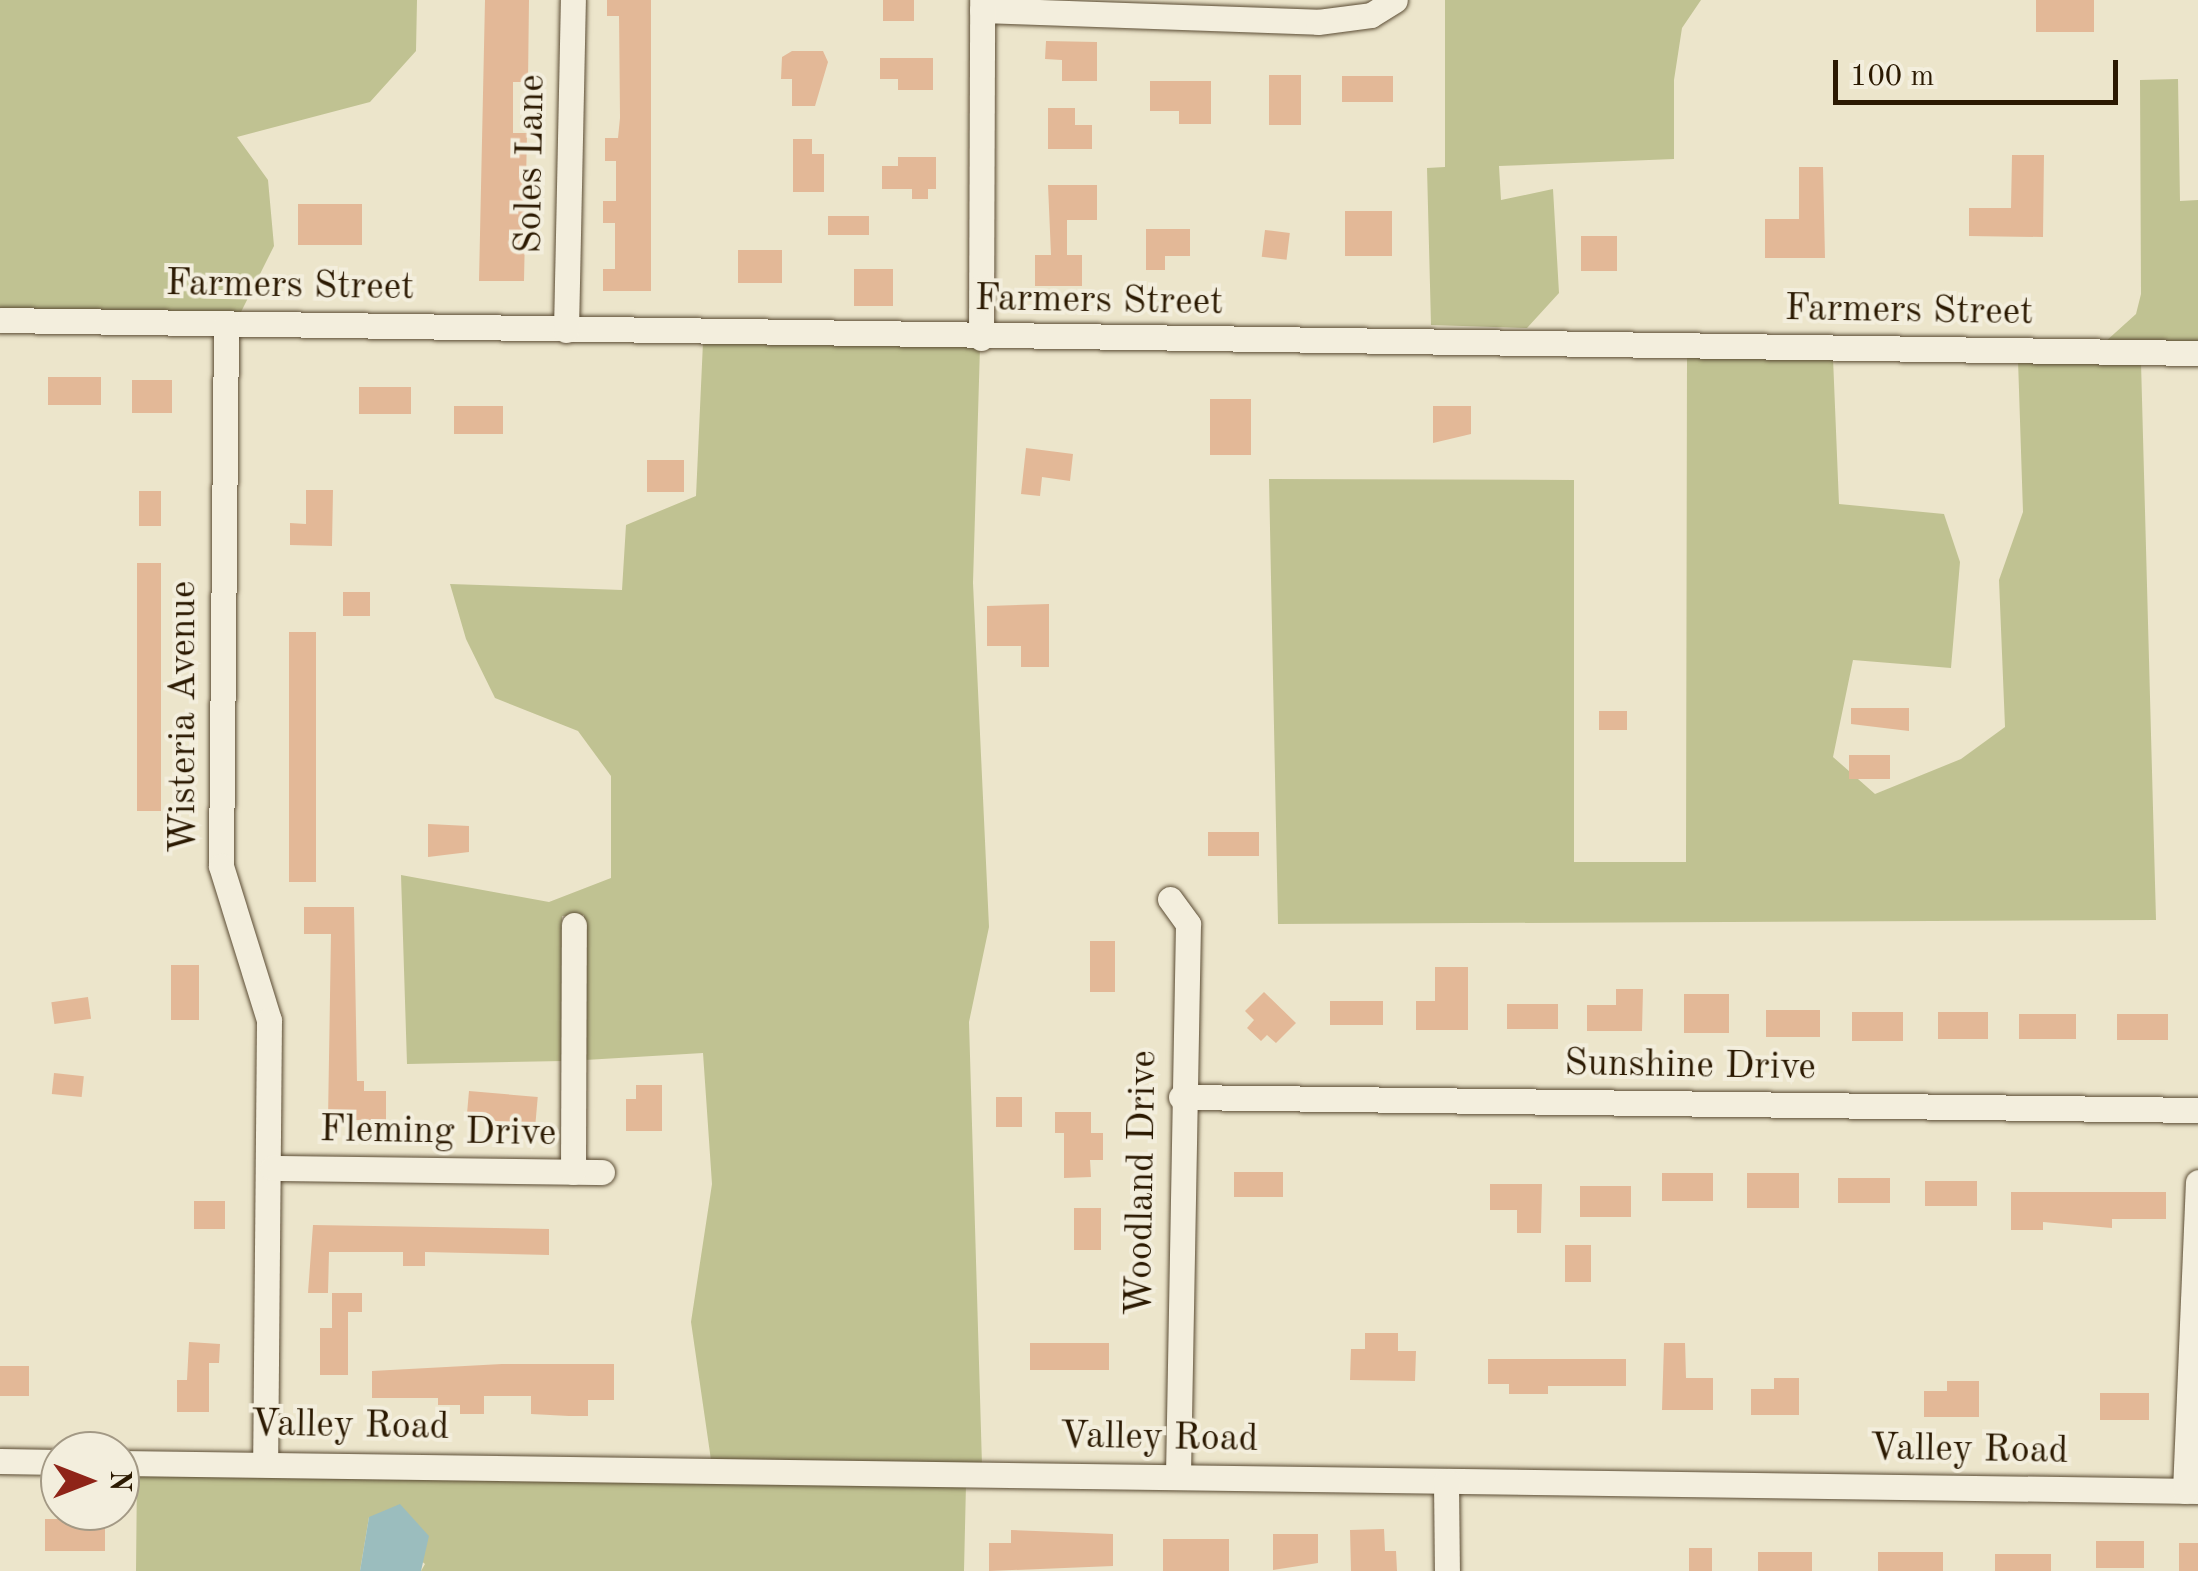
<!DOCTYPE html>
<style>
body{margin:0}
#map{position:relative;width:2198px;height:1571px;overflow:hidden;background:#ece5cb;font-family:"Old Standard TT",serif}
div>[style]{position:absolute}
.green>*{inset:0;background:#c0c292}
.water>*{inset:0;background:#9bbdbe}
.building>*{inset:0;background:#e3b897;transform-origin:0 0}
.roads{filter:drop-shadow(0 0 2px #5b4c34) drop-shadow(0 0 2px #5b4c34)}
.minor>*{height:25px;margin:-12.5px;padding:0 12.5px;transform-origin:12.5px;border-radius:12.5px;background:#f3eedd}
span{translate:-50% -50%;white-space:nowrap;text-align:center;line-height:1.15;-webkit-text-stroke:8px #f3eedd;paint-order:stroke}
.street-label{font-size:38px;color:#2b1901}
.north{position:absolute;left:40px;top:1431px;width:100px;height:100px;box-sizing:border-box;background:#f3eedd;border:2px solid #a39985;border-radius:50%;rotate:90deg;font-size:28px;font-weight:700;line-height:40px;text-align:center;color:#2b1901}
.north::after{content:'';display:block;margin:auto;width:35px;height:45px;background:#8f2418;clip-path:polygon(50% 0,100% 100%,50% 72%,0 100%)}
.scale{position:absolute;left:1833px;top:60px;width:285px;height:45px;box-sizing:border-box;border:5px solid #2b1901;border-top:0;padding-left:12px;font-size:30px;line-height:35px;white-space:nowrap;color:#2b1901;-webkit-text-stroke:8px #f3eedd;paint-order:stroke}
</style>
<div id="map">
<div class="green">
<i style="clip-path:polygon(0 0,417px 0,416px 51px,370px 102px,237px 137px,268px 180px,274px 246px,240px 314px,0 310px)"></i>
<i style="clip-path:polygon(1445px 0,1701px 0,1682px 28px,1674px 80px,1674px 159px,1499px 166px,1501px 200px,1553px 189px,1559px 293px,1527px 328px,1431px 325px,1427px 168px,1445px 167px)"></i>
<i style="clip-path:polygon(2178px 79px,2180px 201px,2198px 200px,2198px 344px,2105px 342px,2136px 314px,2141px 294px,2140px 80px)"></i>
<i style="clip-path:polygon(703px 342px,980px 347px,973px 583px,989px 927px,969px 1022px,982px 1465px,711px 1460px,691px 1322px,712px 1184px,703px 1053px,585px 1060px,584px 915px,562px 916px,563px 1061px,407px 1064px,401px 875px,549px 902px,611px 878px,611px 776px,578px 731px,495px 698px,466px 639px,450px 584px,622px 590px,626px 525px,696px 496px)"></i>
<i style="clip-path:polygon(1687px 356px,1833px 358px,1839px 504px,1944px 514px,1960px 562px,1951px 668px,1853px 660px,1833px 757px,1875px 794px,1961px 759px,2005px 727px,1999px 580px,2023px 512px,2018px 360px,2141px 362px,2156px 920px,1278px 924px,1269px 479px,1574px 480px,1574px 862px,1686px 862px)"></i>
<i style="clip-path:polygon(137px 1473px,966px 1484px,964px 1571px,421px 1571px,425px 1564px,369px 1517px,360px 1571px,136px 1571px)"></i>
</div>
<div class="water">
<i style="clip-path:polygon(400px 1504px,429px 1536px,421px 1571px,360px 1571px,369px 1517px)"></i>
</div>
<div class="building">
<i style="clip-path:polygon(485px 0,529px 0,528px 82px,513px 82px,513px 133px,527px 133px,524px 281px,479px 281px)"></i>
<i style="clip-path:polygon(607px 0,651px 0,651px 291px,603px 291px,603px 269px,615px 269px,615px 223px,603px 223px,603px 201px,616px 201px,616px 161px,605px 161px,605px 138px,618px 138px,620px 118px,619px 16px,607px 16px)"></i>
<i style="left:883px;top:0;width:31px;height:21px"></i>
<i style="left:2036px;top:0;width:58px;height:32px"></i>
<i style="clip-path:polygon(1046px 41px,1097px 42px,1097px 81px,1062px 81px,1062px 60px,1045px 59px)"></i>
<i style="clip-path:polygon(792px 51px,823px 51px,828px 62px,815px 106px,792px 106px,792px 79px,781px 79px,782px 57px)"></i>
<i style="clip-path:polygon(880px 58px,933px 58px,933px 90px,898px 90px,898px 79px,880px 79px)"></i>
<i style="left:1269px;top:75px;width:32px;height:50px"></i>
<i style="left:1342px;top:76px;width:51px;height:26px"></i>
<i style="clip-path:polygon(1150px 81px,1211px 81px,1211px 124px,1179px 124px,1179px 111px,1150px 111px)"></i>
<i style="clip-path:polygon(1048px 108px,1075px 108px,1075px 125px,1092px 125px,1092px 149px,1048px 149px)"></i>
<i style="clip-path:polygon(793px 139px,812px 139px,812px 154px,824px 154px,824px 192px,793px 192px)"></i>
<i style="clip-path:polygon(2012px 155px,2044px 155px,2043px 237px,1969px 236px,1969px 208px,2011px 208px)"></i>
<i style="clip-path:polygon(898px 157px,936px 157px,936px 189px,928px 189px,928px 199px,912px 199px,912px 189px,882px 189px,882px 166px,898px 166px)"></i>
<i style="clip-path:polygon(1799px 167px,1823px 167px,1825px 258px,1765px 258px,1765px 219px,1799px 219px)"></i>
<i style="clip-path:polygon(1048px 185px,1097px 185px,1097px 220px,1067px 220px,1067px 255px,1082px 255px,1082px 286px,1035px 286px,1035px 255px,1051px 255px)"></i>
<i style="left:298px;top:204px;width:64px;height:41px"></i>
<i style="left:1345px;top:211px;width:47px;height:45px"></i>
<i style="left:828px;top:216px;width:41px;height:19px"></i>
<i style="clip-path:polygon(1146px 229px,1190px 229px,1190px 256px,1165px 256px,1165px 270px,1146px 270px)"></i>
<i style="left:1265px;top:230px;width:25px;height:27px;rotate:7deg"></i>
<i style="left:1581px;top:236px;width:36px;height:35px"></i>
<i style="left:738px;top:250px;width:44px;height:33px"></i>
<i style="left:854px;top:269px;width:39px;height:37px"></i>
<i style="left:48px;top:377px;width:53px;height:28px"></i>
<i style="left:132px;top:380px;width:40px;height:33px"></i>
<i style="left:359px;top:387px;width:52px;height:27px"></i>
<i style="left:1210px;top:399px;width:41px;height:56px"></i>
<i style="left:454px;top:406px;width:49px;height:28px"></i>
<i style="clip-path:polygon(1433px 406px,1471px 406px,1471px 434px,1433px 443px)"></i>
<i style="clip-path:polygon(1026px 448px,1073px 454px,1070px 481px,1042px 477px,1040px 496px,1021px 494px)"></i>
<i style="left:647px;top:460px;width:37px;height:32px"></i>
<i style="clip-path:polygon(306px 490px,333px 490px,332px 546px,290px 545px,290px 523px,306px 524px)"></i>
<i style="left:139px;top:491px;width:22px;height:35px"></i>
<i style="left:137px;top:563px;width:24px;height:248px"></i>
<i style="left:343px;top:592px;width:27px;height:24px"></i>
<i style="clip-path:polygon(1049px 604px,1049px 667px,1021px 667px,1021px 646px,987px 646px,987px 606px)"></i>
<i style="left:289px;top:632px;width:27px;height:250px"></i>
<i style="clip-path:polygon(1851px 708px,1909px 708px,1909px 731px,1851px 724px)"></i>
<i style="left:1599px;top:711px;width:28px;height:19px"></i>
<i style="left:1849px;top:755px;width:41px;height:24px"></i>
<i style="clip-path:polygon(428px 824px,469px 826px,469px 852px,428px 857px)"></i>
<i style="left:1208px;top:832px;width:51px;height:24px"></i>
<i style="clip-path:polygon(304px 907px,354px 907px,357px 1081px,364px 1081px,364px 1091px,386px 1091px,386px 1120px,328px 1120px,331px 934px,304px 934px)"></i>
<i style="left:1090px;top:941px;width:25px;height:51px"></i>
<i style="left:171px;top:965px;width:28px;height:55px"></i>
<i style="clip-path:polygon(1435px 967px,1468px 967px,1468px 1030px,1416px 1030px,1416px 1001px,1435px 1001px)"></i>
<i style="clip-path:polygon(1616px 989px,1643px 989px,1642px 1031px,1587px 1031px,1587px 1005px,1616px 1005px)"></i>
<i style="clip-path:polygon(1264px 992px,1296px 1023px,1276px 1043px,1267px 1035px,1261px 1041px,1247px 1028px,1254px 1020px,1245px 1011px)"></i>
<i style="left:1684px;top:994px;width:45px;height:39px"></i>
<i style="left:88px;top:997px;width:22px;height:37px;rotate:82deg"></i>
<i style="left:1330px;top:1001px;width:53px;height:24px"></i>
<i style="left:1507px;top:1004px;width:51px;height:25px"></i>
<i style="left:1766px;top:1010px;width:54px;height:27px"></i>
<i style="left:1852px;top:1012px;width:51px;height:29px"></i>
<i style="left:1938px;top:1012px;width:50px;height:27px"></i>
<i style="left:2019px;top:1014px;width:57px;height:25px"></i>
<i style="left:2117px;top:1014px;width:51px;height:26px"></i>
<i style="left:54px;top:1073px;width:30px;height:21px;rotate:6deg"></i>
<i style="clip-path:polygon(636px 1085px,662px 1085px,662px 1131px,626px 1131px,626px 1099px,636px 1099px)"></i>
<i style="left:469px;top:1091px;width:69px;height:28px;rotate:5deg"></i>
<i style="left:996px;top:1097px;width:26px;height:30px"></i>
<i style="clip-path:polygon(1055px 1112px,1091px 1112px,1091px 1133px,1103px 1133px,1103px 1160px,1090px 1160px,1091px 1177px,1064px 1178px,1064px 1133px,1055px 1133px)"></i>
<i style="left:1234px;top:1172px;width:49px;height:25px"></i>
<i style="left:1662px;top:1173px;width:51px;height:28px"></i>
<i style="left:1747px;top:1173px;width:52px;height:35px"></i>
<i style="left:1838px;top:1178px;width:52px;height:25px"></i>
<i style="left:1925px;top:1181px;width:52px;height:25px"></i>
<i style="clip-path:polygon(1490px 1184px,1542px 1184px,1541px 1233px,1517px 1233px,1517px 1210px,1490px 1210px)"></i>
<i style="left:1631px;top:1186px;width:31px;height:51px;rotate:90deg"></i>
<i style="clip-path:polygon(2011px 1192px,2166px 1192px,2166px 1219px,2112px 1219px,2112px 1228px,2043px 1222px,2043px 1230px,2011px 1230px)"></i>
<i style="left:194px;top:1201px;width:31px;height:28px"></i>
<i style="left:1074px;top:1208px;width:27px;height:42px"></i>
<i style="clip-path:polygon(313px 1225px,549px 1229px,549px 1255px,425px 1252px,425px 1266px,403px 1266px,403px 1252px,329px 1252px,328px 1293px,308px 1293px)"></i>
<i style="left:1565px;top:1245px;width:26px;height:37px"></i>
<i style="clip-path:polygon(332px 1293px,362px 1293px,362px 1312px,348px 1312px,348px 1375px,320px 1375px,320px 1328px,332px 1328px)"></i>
<i style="clip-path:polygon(1365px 1333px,1398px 1333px,1398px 1351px,1416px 1351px,1415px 1381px,1350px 1380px,1351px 1349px,1365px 1349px)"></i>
<i style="clip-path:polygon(189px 1342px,220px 1344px,219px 1363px,209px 1363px,209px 1412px,177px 1412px,177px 1380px,187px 1380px)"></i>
<i style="left:1030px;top:1343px;width:79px;height:27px"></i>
<i style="clip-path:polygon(1664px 1343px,1685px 1343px,1686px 1378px,1713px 1378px,1713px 1410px,1662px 1410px)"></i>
<i style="clip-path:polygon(1488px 1359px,1626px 1359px,1626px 1386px,1548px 1386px,1548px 1394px,1509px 1394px,1509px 1384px,1488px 1384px)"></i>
<i style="clip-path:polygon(502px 1364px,614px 1364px,614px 1400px,588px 1400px,588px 1416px,569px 1416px,531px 1414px,531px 1396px,484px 1396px,484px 1414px,460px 1414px,460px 1405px,438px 1405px,438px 1398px,372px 1398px,372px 1371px)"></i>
<i style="left:29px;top:1366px;width:30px;height:29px;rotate:90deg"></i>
<i style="clip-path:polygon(1774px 1378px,1799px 1378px,1799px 1415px,1751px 1415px,1751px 1389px,1774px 1389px)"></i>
<i style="clip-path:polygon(1947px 1381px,1979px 1381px,1979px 1417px,1924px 1417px,1924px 1391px,1947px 1391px)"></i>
<i style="left:2100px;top:1393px;width:49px;height:27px"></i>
<i style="left:45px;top:1519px;width:60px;height:32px"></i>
<i style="clip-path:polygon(1384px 1529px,1385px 1551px,1396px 1551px,1397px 1571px,1351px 1571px,1350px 1530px)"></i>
<i style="clip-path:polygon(1011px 1530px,1113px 1534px,1113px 1566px,989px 1571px,989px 1543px,1011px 1543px)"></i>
<i style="clip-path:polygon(1273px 1534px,1318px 1534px,1318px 1563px,1273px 1570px)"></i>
<i style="left:1163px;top:1539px;width:66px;height:32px"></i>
<i style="left:2096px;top:1541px;width:48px;height:27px"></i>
<i style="left:2179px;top:1543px;width:19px;height:28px"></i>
<i style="left:1689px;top:1548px;width:23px;height:23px"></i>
<i style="left:1758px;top:1552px;width:54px;height:19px"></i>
<i style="left:1878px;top:1552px;width:65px;height:19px"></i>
<i style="left:1995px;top:1554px;width:56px;height:17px"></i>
</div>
<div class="roads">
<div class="minor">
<i style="left:982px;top:10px;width:336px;rotate:2deg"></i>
<i style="left:1318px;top:22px;width:53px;rotate:-7.5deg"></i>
<i style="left:1371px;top:15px;width:28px;rotate:-32deg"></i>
<i style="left:0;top:320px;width:2198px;rotate:0.86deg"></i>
<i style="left:226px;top:324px;width:542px;rotate:90.53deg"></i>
<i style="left:221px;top:866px;width:161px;rotate:72.7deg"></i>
<i style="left:269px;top:1020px;width:443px;rotate:90.5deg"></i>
<i style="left:566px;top:330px;width:330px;rotate:-88.8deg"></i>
<i style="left:981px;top:338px;width:338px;rotate:-89.8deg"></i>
<i style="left:1170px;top:899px;width:31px;rotate:54deg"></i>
<i style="left:1188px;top:924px;width:552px;rotate:91.04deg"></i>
<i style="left:1181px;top:1097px;width:1017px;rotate:0.73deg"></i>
<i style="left:272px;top:1168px;width:330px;rotate:0.7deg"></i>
<i style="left:573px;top:1172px;width:247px;rotate:-89.8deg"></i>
<i style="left:0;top:1461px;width:60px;rotate:1deg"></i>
<i style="left:120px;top:1463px;width:2078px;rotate:0.77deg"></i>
<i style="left:1446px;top:1481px;width:90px;rotate:89.4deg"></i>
<i style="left:2185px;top:1491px;width:309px;rotate:-87.6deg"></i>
</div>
</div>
<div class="street-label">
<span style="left:532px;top:164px;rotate:-89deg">Soles Lane</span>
<span style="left:290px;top:287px;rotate:1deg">Farmers Street</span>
<span style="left:1099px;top:302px;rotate:1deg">Farmers Street</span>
<span style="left:1909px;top:312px;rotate:1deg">Farmers Street</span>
<span style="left:185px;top:717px;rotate:-90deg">Wisteria Avenue</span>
<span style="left:1690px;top:1067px;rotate:1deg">Sunshine Drive</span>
<span style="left:438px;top:1133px;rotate:1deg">Fleming Drive</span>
<span style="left:1143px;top:1183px;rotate:-89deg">Woodland Drive</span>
<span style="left:350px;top:1427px;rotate:1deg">Valley Road</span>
<span style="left:1159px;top:1439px;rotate:1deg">Valley Road</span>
<span style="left:1969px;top:1451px;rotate:1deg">Valley Road</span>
</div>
<div class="north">N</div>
<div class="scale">100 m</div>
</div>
